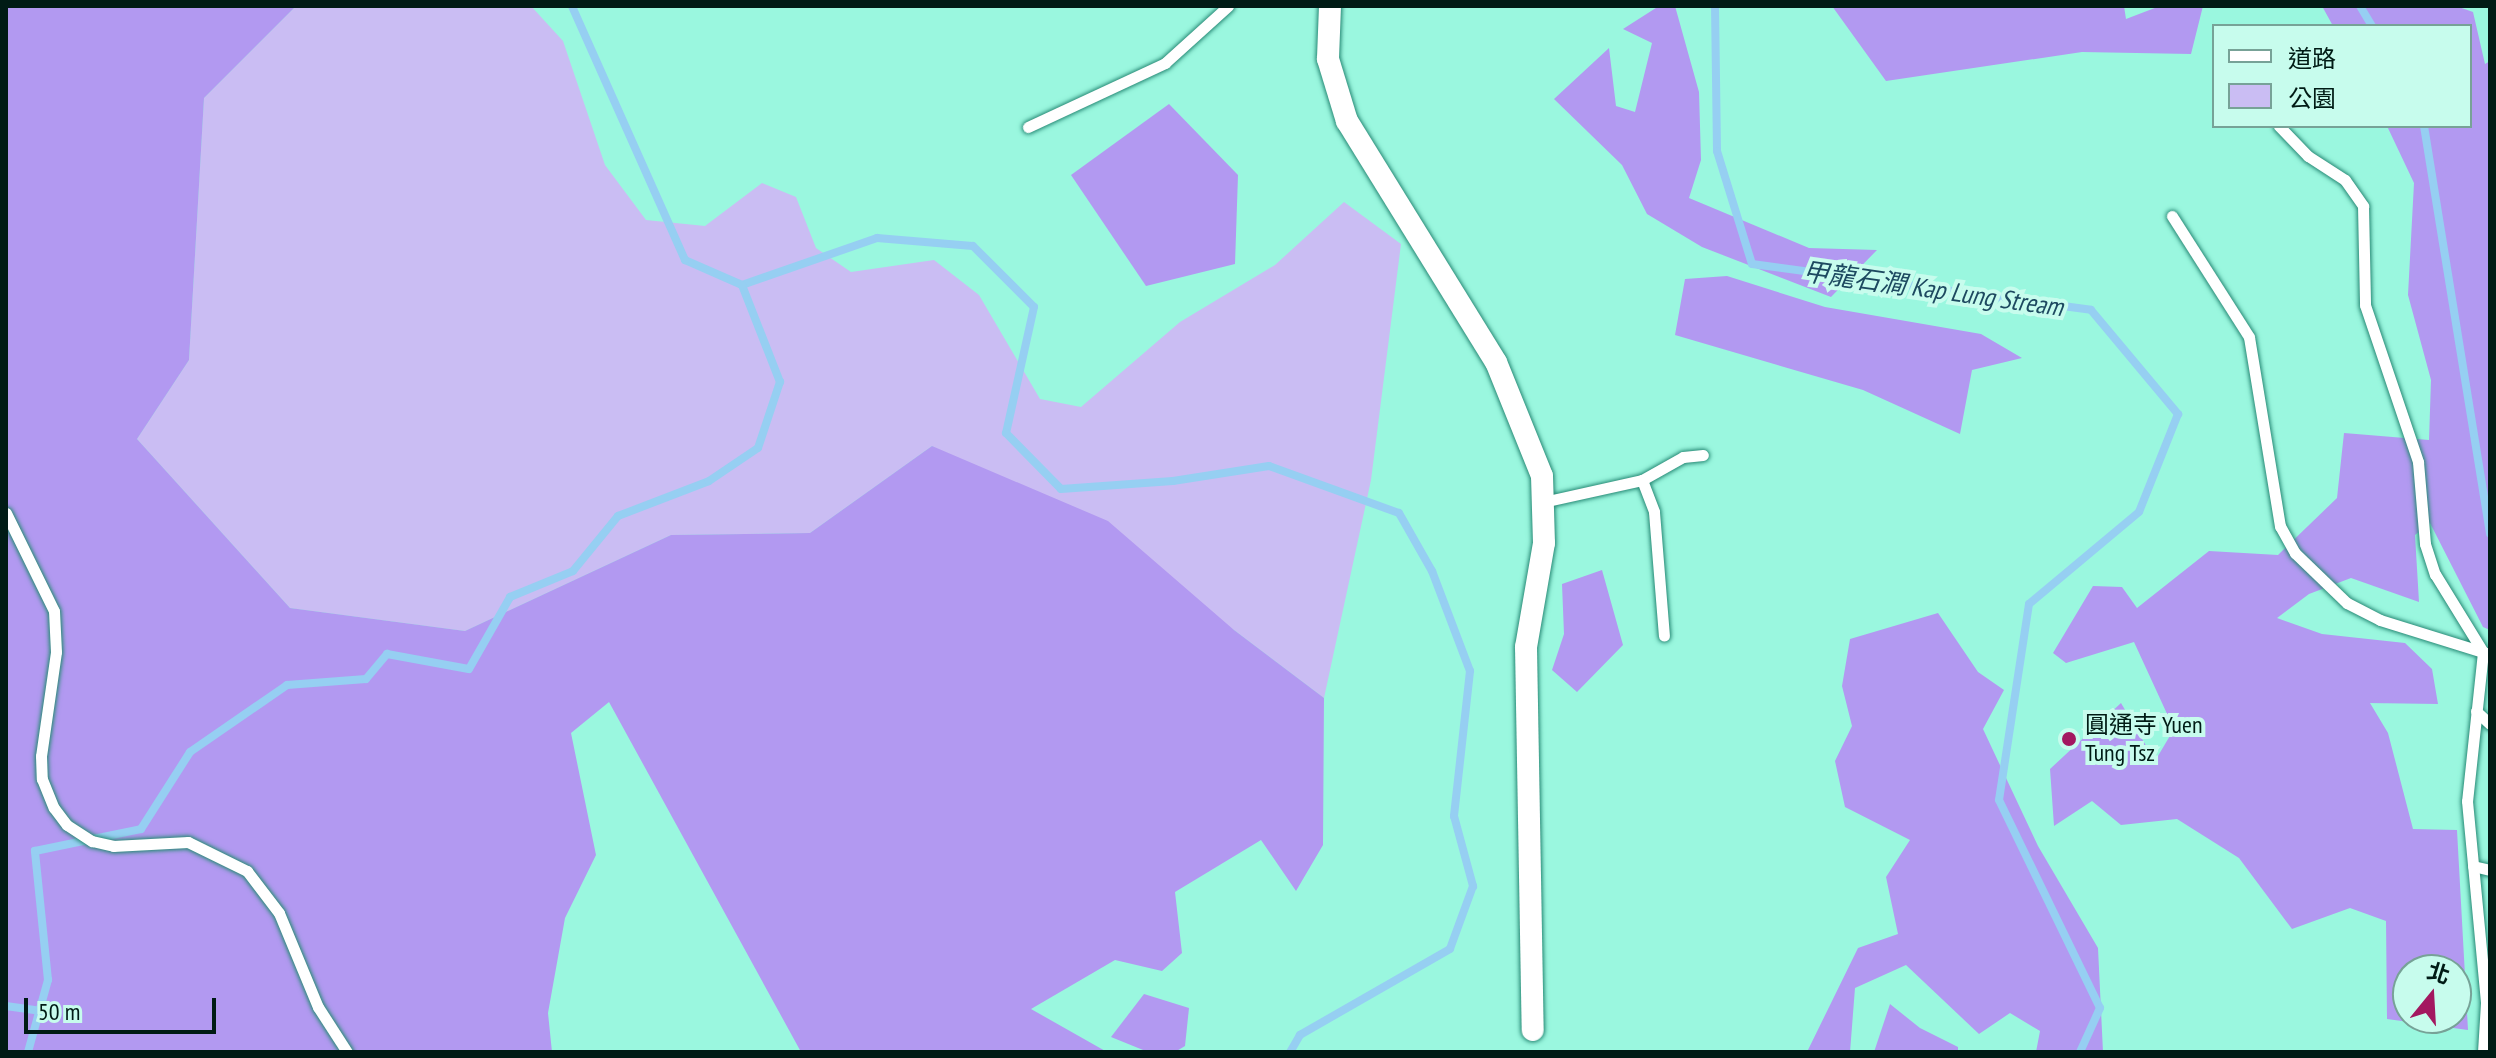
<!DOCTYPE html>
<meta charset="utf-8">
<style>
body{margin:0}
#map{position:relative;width:2496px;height:1058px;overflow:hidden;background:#9af7df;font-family:"PT Sans Narrow","Noto Sans TC",sans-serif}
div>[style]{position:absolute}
.green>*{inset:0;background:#cabdf3}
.forest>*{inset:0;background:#b299f1}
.stream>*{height:8px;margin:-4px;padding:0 4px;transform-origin:4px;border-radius:4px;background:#96cff2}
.roads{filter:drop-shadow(0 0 2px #288a76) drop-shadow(0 0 2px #288a76)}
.service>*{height:11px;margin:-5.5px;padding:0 5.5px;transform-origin:5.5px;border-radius:5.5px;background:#fff}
.minor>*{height:22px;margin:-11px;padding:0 11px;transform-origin:11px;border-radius:11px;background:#fff}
.dots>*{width:22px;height:22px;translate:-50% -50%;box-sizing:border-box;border:4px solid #c7fced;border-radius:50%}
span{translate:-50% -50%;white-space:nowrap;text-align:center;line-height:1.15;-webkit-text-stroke:8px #c7fced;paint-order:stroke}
.poi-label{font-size:24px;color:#001b15}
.left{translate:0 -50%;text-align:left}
.water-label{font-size:26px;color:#1d4960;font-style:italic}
.frame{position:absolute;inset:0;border:8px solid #001b15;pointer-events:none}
.legend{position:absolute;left:2212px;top:24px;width:260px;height:104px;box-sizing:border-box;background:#c7fced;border:2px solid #77a297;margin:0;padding:10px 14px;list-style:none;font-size:24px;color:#001b15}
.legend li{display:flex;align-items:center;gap:16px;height:40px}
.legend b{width:40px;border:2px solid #77a297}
.north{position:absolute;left:2392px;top:954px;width:80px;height:80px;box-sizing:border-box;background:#c7fced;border:2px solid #77a297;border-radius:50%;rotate:18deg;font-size:22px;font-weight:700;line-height:32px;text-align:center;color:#001b15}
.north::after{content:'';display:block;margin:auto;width:28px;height:36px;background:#a31860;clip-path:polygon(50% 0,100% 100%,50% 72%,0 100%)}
.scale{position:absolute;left:24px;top:998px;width:192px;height:36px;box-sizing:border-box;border:4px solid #001b15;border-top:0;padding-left:10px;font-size:24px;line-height:28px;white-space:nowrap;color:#001b15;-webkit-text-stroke:6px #c7fced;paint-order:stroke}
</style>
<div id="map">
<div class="green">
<i style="clip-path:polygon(296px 6px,531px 6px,563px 41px,605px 165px,646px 220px,705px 226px,762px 183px,796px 197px,816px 248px,851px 272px,934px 260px,979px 295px,1040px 399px,1081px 407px,1180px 322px,1275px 265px,1344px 202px,1401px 244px,1371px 480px,1324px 698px,1234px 630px,932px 446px,810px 533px,671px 535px,465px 631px,290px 608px,137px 439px,189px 360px,204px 98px)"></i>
</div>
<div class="forest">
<i style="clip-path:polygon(6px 6px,296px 6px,204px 98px,189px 360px,137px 439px,290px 608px,465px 631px,671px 535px,810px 533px,932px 446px,1108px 521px,1234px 630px,1324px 698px,1323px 845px,1296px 891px,1261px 840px,1175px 892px,1182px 953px,1162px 971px,1115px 960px,1031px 1009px,1107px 1052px,801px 1052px,609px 702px,571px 733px,596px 855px,565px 918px,548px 1013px,552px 1052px,6px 1052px)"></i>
<i style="clip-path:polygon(1659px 6px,1675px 6px,1699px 92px,1701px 160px,1689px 198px,1809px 248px,1877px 250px,1831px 297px,1702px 247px,1647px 214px,1622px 165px,1554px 99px,1609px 48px,1616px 106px,1635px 112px,1652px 43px,1623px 29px)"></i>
<i style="clip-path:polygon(1832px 6px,2124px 6px,2126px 19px,2160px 6px,2203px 6px,2191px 54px,2082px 52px,1886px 81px)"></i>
<i style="clip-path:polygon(evenodd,2322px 6px,2456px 6px,2473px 12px,2485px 64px,2490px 61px,2490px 630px,2483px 627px,2430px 523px,2415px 535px,2419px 602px,2351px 578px,2309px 594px,2277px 618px,2322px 634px,2405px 643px,2432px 669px,2438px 704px,2370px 703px,2388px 733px,2413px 829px,2457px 830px,2468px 1030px,2387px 1019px,2386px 921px,2350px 908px,2292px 929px,2239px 858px,2177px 819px,2121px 825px,2092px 801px,2054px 826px,2050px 769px,2121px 703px,2155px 761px,2174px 729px,2134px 642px,2066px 663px,2053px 653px,2093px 586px,2122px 587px,2137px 608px,2209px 551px,2278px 555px,2337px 498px,2344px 433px,2429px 440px,2431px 380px,2408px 295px,2414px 183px,2387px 126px,2470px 126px,2470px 26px,2333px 26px,2322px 6px,2408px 970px,2456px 970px,2456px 1018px,2408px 1018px,2408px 970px)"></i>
<i style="clip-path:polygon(1169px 104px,1238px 175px,1235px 264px,1146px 286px,1071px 175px)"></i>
<i style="clip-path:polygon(1727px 276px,1825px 307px,1981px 334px,2022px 358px,1972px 370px,1960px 434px,1863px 390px,1675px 335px,1685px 279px)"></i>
<i style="clip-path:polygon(1602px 570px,1623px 645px,1577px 692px,1552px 670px,1564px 634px,1562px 584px)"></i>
<i style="clip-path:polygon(1938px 613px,1978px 672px,2004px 690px,1983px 729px,2038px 846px,2098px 948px,2103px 1052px,2036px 1052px,2040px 1031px,2010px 1013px,1979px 1034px,1906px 965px,1855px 988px,1850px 1052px,1807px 1052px,1858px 948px,1898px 934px,1886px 877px,1910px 840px,1845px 807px,1835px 761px,1852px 726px,1842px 686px,1850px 639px)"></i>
<i style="clip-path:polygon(1144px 994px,1189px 1008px,1185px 1046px,1175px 1052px,1148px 1052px,1111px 1037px)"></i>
<i style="clip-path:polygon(1890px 1004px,1920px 1028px,1958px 1047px,1958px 1052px,1874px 1052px)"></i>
</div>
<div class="stream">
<i style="left:1715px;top:6px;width:145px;rotate:89.2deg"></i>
<i style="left:1717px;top:151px;width:118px;rotate:72.8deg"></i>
<i style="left:1752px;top:264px;width:342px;rotate:7.7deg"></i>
<i style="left:2091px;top:310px;width:136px;rotate:50.1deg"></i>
<i style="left:2178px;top:414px;width:105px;rotate:111.7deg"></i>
<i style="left:2139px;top:512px;width:143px;rotate:140.1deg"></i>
<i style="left:2029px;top:604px;width:198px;rotate:98.7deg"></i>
<i style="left:1999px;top:800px;width:231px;rotate:64.1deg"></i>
<i style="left:2100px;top:1008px;width:48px;rotate:114.4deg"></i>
<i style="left:2360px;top:6px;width:23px;rotate:59deg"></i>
<i style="left:2424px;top:126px;width:413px;rotate:80.8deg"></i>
<i style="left:742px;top:285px;width:143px;rotate:-19.2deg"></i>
<i style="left:877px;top:238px;width:96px;rotate:4.8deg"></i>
<i style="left:973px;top:246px;width:86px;rotate:45deg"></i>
<i style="left:1034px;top:307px;width:129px;rotate:102.5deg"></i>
<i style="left:1006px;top:433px;width:78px;rotate:45.5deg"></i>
<i style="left:1061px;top:489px;width:112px;rotate:-4.1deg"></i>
<i style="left:1173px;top:481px;width:97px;rotate:-8.9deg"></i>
<i style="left:1269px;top:466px;width:138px;rotate:19.9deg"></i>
<i style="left:1399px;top:513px;width:67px;rotate:60.4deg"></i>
<i style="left:1432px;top:571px;width:107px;rotate:69.2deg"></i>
<i style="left:1470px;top:671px;width:146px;rotate:96.3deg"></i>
<i style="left:1454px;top:816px;width:73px;rotate:74.8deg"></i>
<i style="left:1473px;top:886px;width:67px;rotate:110.1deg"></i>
<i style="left:1450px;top:949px;width:173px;rotate:150.2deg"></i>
<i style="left:1300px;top:1035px;width:20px;rotate:120deg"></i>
<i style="left:6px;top:1006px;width:34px;rotate:8deg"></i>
<i style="left:28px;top:1052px;width:75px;rotate:-74.5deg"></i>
<i style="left:48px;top:980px;width:130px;rotate:-95.8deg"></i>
<i style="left:35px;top:851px;width:108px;rotate:-11.7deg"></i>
<i style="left:141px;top:829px;width:91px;rotate:-57.5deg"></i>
<i style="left:190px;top:752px;width:118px;rotate:-34.6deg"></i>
<i style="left:287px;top:685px;width:79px;rotate:-4.3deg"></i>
<i style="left:366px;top:679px;width:33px;rotate:-50deg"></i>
<i style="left:387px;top:654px;width:83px;rotate:10.4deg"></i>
<i style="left:469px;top:669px;width:83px;rotate:-60.3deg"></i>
<i style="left:510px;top:597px;width:68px;rotate:-22.4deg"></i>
<i style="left:573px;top:571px;width:71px;rotate:-50.7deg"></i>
<i style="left:618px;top:516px;width:97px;rotate:-21deg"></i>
<i style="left:709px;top:481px;width:59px;rotate:-34deg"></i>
<i style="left:758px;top:448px;width:70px;rotate:-71.6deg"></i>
<i style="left:780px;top:382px;width:104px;rotate:-111.4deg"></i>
<i style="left:742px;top:285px;width:62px;rotate:-156.3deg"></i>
<i style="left:685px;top:260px;width:278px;rotate:-114deg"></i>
</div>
<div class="roads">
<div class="service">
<i style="left:2279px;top:126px;width:42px;rotate:46deg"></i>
<i style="left:2308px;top:156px;width:44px;rotate:33deg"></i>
<i style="left:2345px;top:180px;width:32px;rotate:55deg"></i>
<i style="left:2363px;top:206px;width:99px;rotate:88.8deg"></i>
<i style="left:2365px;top:305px;width:166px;rotate:71.3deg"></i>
<i style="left:2418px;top:462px;width:82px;rotate:85.1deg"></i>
<i style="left:2425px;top:544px;width:32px;rotate:72deg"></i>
<i style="left:2435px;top:574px;width:92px;rotate:58.4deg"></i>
<i style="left:2483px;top:652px;width:150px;rotate:96.1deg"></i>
<i style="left:2467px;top:801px;width:203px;rotate:84.6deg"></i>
<i style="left:2486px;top:1003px;width:49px;rotate:93.5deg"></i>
<i style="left:1028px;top:127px;width:151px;rotate:-25deg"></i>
<i style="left:1165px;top:63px;width:85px;rotate:-42.1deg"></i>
<i style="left:2172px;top:216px;width:143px;rotate:57.5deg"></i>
<i style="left:2249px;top:337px;width:192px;rotate:80.7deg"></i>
<i style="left:2280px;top:526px;width:31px;rotate:61deg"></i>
<i style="left:2295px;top:553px;width:72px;rotate:43.9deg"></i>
<i style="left:2347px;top:603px;width:37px;rotate:27deg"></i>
<i style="left:2380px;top:620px;width:111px;rotate:17.3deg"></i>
<i style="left:1642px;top:480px;width:34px;rotate:69deg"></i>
<i style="left:1654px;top:512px;width:124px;rotate:85.4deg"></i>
<i style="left:1543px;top:502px;width:101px;rotate:-12.5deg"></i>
<i style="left:1642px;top:480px;width:47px;rotate:-29.3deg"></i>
<i style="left:1683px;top:457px;width:20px;rotate:-6deg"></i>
<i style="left:6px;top:513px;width:109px;rotate:63.9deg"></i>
<i style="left:54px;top:611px;width:41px;rotate:87.2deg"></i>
<i style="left:56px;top:652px;width:105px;rotate:98.2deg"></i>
<i style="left:41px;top:756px;width:23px;rotate:88deg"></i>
<i style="left:42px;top:779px;width:31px;rotate:68deg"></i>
<i style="left:54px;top:808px;width:21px;rotate:53deg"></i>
<i style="left:67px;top:825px;width:30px;rotate:33deg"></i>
<i style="left:92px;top:841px;width:22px;rotate:13deg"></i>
<i style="left:113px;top:846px;width:75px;rotate:-3.1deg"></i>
<i style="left:188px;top:842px;width:66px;rotate:26.2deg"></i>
<i style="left:247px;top:871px;width:53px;rotate:52.7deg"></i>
<i style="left:279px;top:913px;width:102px;rotate:67.5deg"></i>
<i style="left:318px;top:1007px;width:54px;rotate:57.2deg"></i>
<i style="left:2476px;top:711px;width:19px;rotate:43deg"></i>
<i style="left:2473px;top:866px;width:17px;rotate:13deg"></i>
</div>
<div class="minor">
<i style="left:1330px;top:6px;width:53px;rotate:92.2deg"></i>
<i style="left:1328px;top:59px;width:65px;rotate:73deg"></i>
<i style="left:1347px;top:121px;width:283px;rotate:58.3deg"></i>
<i style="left:1496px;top:362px;width:123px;rotate:68deg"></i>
<i style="left:1542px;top:476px;width:67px;rotate:88.3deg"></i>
<i style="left:1544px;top:543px;width:106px;rotate:99.8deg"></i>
<i style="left:1526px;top:647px;width:383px;rotate:89deg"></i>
</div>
</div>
<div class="dots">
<i style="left:2069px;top:739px;background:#a31860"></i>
</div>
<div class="poi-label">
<span class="left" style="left:2085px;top:739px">圓通寺 Yuen<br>Tung Tsz</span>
</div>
<div class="water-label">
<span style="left:1933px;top:289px;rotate:8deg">甲龍石澗 Kap Lung Stream</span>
</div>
<div class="frame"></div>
<ul class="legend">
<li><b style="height:10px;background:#fff"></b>道路</li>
<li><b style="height:22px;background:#cabdf3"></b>公園</li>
</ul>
<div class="north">北</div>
<div class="scale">50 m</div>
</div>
